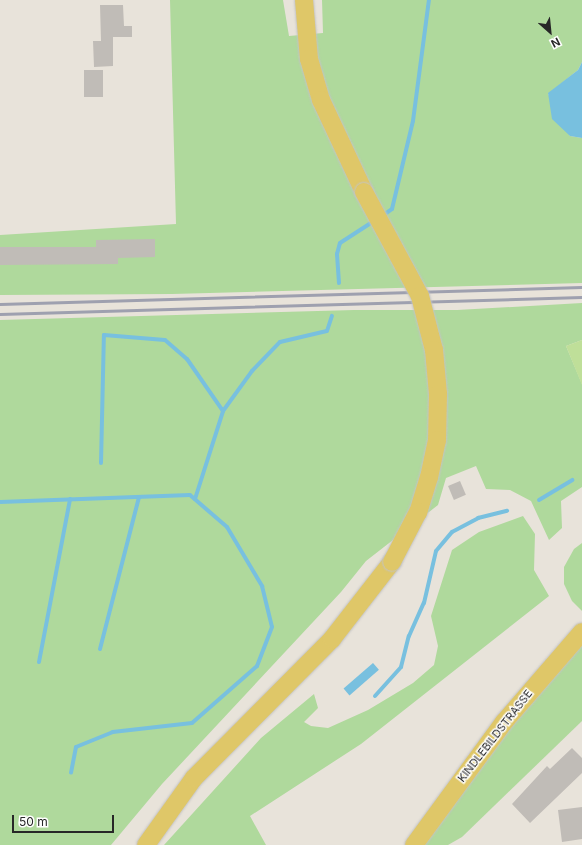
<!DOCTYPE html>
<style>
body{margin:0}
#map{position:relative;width:582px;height:845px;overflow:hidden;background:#e8e3da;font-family:Inter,sans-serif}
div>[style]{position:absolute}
.green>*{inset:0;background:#afd99c}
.pitch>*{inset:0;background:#bfdf99}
.water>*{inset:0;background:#78c0df;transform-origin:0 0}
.stream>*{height:4px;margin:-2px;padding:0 2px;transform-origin:2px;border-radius:2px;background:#78c0df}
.building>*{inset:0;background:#c0bcb7;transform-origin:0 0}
.roads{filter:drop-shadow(0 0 1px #c3c3c3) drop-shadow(0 0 1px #c3c3c3)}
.major>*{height:18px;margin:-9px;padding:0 9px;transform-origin:9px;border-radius:9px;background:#dfc768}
.rail>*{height:3px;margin:-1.5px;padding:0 1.5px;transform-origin:1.5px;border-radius:1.5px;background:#9ea0af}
.bridges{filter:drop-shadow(0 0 1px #c3c3c3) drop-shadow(0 0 1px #c3c3c3)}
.major-bridge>*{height:18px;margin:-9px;padding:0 9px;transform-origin:9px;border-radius:9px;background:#dfc768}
span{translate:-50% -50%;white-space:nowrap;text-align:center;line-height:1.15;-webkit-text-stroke:3px #fff;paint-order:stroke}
.street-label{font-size:11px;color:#272727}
.north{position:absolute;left:530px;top:12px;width:40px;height:40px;-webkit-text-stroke:3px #fff;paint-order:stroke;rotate:153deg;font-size:11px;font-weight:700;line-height:16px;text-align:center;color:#272727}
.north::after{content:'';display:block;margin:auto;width:14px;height:18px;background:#272727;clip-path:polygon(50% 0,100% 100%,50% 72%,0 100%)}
.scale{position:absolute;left:12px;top:815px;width:102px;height:18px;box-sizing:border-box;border:2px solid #272727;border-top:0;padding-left:5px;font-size:12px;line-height:14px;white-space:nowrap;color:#272727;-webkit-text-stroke:3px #fff;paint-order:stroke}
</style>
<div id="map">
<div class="green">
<i style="clip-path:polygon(170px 0,283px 0,289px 36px,323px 33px,322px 0,582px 0,582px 62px,578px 70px,548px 94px,570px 136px,582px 138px,582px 283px,172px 294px,0 295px,0 235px,176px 224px)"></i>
<i style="clip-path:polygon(582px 303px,582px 340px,566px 346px,582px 384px,582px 487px,561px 501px,562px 528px,549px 540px,531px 501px,510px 490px,486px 489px,476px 466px,446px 478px,438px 505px,366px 561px,341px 592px,162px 784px,111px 845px,0 845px,0 320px,354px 310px,457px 310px)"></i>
<i style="clip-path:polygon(523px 516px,535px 534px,534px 570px,549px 596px,361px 744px,250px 816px,266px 845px,164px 845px,261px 738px,314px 694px,318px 708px,304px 722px,311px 726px,328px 728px,368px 710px,413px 683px,434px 665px,438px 646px,431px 616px,452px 550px,479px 532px)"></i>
<i style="clip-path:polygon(582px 543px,582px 611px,572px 601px,564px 584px,564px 567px,574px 549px)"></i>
<i style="clip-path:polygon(582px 633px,582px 721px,462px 837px,448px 845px,423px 845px,465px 771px)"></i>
</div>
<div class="pitch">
<i style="clip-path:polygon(582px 340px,582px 385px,566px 346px)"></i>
</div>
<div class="water">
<i style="clip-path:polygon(582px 62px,582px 138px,570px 136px,552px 119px,548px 93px,578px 70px)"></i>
<i style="left:373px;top:663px;width:9px;height:39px;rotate:49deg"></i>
</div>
<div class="stream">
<i style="left:382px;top:216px;width:12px;rotate:-35deg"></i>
<i style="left:392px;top:209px;width:90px;rotate:-76.6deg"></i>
<i style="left:413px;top:121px;width:122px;rotate:-82.5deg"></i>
<i style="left:339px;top:283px;width:29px;rotate:-94deg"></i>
<i style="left:337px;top:254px;width:11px;rotate:-75deg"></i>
<i style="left:340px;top:243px;width:40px;rotate:-32.9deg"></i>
<i style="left:101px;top:463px;width:128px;rotate:-88.7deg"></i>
<i style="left:104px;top:335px;width:61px;rotate:4.7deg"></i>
<i style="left:165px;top:340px;width:29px;rotate:41deg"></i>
<i style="left:187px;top:359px;width:63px;rotate:55.3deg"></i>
<i style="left:195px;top:499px;width:92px;rotate:-72.3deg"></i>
<i style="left:223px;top:411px;width:49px;rotate:-54.1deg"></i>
<i style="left:252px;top:371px;width:40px;rotate:-46deg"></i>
<i style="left:280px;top:342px;width:48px;rotate:-13.2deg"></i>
<i style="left:327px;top:331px;width:16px;rotate:-72deg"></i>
<i style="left:539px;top:500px;width:39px;rotate:-31deg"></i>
<i style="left:0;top:502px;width:190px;rotate:-2.1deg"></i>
<i style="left:190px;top:495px;width:49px;rotate:40.9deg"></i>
<i style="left:227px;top:527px;width:69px;rotate:59.3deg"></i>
<i style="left:262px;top:586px;width:42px;rotate:76.3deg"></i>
<i style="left:272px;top:627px;width:42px;rotate:111deg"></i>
<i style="left:257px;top:666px;width:86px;rotate:138.8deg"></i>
<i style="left:192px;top:723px;width:80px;rotate:173.5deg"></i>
<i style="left:113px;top:732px;width:40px;rotate:158deg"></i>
<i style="left:76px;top:747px;width:26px;rotate:101deg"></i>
<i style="left:100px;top:649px;width:157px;rotate:-75.6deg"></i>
<i style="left:39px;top:662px;width:166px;rotate:-79.2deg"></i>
<i style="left:375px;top:696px;width:39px;rotate:-48deg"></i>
<i style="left:401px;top:667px;width:32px;rotate:-76deg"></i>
<i style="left:409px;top:636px;width:36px;rotate:-66deg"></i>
<i style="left:424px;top:603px;width:53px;rotate:-77deg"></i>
<i style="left:436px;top:551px;width:25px;rotate:-50deg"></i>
<i style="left:452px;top:532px;width:30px;rotate:-28deg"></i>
<i style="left:478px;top:518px;width:30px;rotate:-14deg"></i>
</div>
<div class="building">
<i style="clip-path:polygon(100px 5px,123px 5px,124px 26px,132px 26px,132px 37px,113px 37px,113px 66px,94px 67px,93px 41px,101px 41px)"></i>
<i style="left:84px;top:70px;width:19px;height:27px"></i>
<i style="clip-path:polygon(155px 239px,155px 257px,118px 258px,118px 264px,0 265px,0 247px,96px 247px,96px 240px)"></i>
<i style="left:460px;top:481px;width:15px;height:13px;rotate:67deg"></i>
<i style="clip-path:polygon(572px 748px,582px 758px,582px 773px,530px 823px,512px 804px,547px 766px,550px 769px)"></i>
<i style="clip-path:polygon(582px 807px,582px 839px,562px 842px,558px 810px)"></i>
</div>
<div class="roads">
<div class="major">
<i style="left:304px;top:0;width:59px;rotate:85.2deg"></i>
<i style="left:309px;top:59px;width:43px;rotate:73.7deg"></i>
<i style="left:321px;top:100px;width:102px;rotate:64.9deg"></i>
<i style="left:146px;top:845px;width:82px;rotate:-54.4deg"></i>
<i style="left:194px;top:778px;width:196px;rotate:-45.2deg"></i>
<i style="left:332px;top:639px;width:98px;rotate:-52.1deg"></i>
<i style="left:414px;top:845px;width:152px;rotate:-53.8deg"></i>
<i style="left:504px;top:722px;width:119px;rotate:-49.1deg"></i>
</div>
</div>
<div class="rail">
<i style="left:0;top:304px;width:582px;rotate:-1.67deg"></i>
<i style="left:0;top:314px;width:582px;rotate:-1.67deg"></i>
</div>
<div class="bridges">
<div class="major-bridge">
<i style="left:364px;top:192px;width:118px;rotate:61.7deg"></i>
<i style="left:420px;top:296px;width:56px;rotate:75.5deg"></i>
<i style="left:434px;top:350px;width:44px;rotate:84.8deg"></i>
<i style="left:438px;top:394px;width:46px;rotate:91.2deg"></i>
<i style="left:437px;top:440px;width:38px;rotate:102deg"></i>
<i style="left:429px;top:477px;width:37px;rotate:107deg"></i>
<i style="left:418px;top:512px;width:56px;rotate:117.5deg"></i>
</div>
</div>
<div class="street-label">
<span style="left:495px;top:736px;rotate:-52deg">KINDLEBILDSTRASSE</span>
</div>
<div class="north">N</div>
<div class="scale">50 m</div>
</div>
